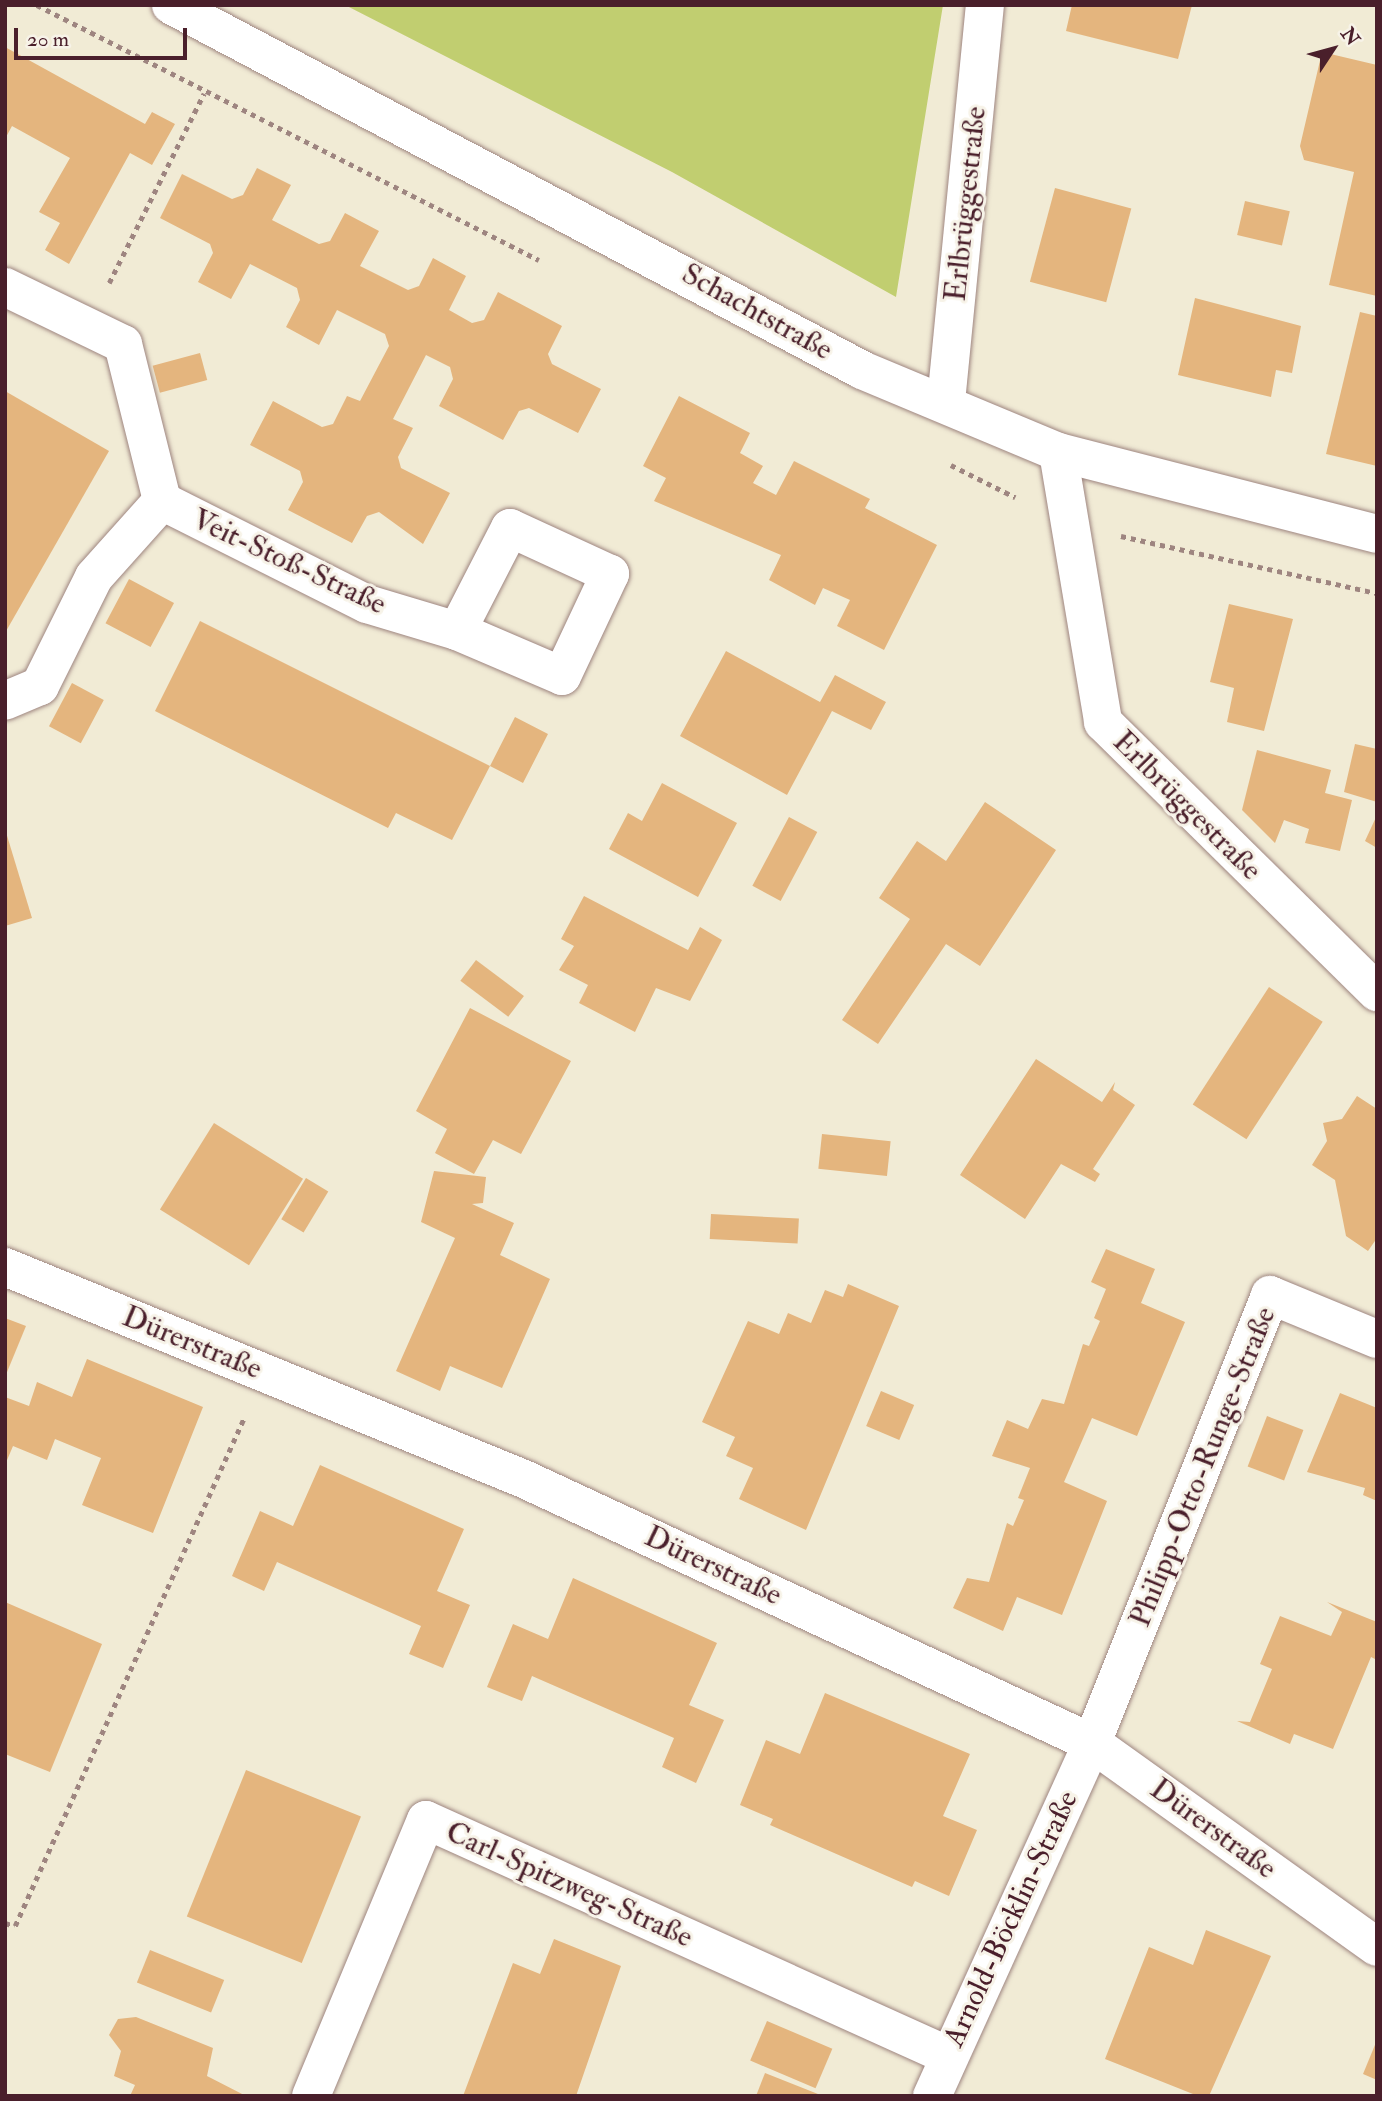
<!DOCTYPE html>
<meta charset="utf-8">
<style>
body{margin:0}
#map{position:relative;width:1382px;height:2101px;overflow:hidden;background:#f1ebd5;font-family:"IM FELL Double Pica",serif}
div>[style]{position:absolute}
.green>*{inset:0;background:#c1ce70}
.building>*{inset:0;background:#e4b57e;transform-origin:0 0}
.path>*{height:4.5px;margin-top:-2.25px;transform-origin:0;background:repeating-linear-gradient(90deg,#9e8580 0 5px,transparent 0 10px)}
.roads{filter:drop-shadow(0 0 2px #9e8580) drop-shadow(0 0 2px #9e8580)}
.minor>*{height:38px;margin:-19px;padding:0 19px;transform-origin:19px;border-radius:19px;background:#fff}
.tertiary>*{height:38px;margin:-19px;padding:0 19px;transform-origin:19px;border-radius:19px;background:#fff}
span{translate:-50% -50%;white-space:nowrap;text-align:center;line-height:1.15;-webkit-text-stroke:6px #f7f3e8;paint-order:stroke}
.street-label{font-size:30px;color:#4a1f2b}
.frame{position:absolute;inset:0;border:7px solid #4a1f2b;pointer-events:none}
.north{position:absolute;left:1298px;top:14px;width:70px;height:70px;-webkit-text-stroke:5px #f7f3e8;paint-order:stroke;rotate:54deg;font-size:19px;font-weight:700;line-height:28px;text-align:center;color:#4a1f2b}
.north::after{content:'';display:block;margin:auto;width:24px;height:32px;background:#4a1f2b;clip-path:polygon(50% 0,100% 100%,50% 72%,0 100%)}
.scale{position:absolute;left:14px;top:28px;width:173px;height:32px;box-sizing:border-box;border:4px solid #4a1f2b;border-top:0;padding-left:9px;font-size:21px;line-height:24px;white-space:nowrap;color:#4a1f2b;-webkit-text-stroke:5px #f7f3e8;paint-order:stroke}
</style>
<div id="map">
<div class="green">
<i style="clip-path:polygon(345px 5px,943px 5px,896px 297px,672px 172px)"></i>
</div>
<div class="building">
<i style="clip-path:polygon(1072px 5px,1192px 5px,1178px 59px,1066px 31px)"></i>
<i style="clip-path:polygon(5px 47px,145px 124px,152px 112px,175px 124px,152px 165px,130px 153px,69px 264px,45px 250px,60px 223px,39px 212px,70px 158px,12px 126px,5px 139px)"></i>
<i style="clip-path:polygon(1322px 52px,1377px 65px,1377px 296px,1329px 285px,1354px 172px,1304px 160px,1300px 146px)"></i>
<i style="clip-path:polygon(257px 168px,291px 185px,272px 220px,319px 244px,330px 241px,345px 213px,379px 231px,360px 266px,408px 290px,419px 286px,433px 258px,466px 276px,449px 310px,472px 323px,484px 320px,498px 292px,562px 326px,548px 354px,552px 364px,601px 389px,578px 433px,529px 408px,519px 411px,503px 440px,439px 406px,453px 379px,450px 367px,426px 355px,393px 419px,413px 428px,398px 457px,401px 468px,450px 493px,423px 544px,379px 512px,367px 516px,352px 543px,288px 510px,303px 482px,300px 471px,250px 445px,273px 401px,322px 427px,333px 424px,347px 396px,360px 401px,389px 346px,385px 334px,337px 310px,319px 345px,286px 327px,300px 300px,297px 288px,250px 264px,231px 299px,198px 282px,213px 253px,210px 244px,160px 218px,182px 174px,232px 199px,243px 195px)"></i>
<i style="left:1055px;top:188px;width:79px;height:97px;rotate:15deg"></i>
<i style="left:1245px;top:201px;width:46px;height:35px;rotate:13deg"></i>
<i style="clip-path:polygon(1195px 298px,1301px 326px,1292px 373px,1276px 370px,1271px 397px,1178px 375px)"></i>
<i style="clip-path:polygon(1360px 312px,1377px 316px,1377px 466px,1326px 454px)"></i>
<i style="left:200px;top:353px;width:28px;height:49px;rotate:75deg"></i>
<i style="clip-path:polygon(5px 391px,109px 451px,5px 633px)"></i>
<i style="clip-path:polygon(679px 396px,750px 433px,740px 453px,763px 466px,753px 483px,776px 495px,794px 461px,870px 499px,865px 508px,937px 545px,884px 650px,837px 626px,850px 600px,823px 588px,815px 605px,769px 580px,781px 555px,654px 501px,666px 478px,643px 466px)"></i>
<i style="left:129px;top:579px;width:51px;height:50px;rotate:28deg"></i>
<i style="clip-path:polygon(1229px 604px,1293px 619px,1264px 731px,1227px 722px,1234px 688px,1210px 682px)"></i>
<i style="clip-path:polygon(200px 621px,490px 766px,515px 717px,548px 734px,523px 783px,490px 766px,452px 840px,396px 813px,388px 828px,155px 711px)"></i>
<i style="clip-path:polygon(726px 651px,820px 702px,835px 675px,886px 702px,871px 730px,832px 711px,787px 795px,680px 736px)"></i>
<i style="left:72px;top:683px;width:36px;height:49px;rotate:28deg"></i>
<i style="clip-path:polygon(1355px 744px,1377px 749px,1377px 802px,1344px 792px)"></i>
<i style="clip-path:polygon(1257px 750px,1331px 770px,1325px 793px,1352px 800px,1340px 851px,1305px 843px,1309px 829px,1284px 820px,1275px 843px,1242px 810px)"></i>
<i style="clip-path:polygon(662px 783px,737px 823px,698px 897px,609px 849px,628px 813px,642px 821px)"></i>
<i style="clip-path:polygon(985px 802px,1056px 850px,980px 966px,946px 944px,878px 1044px,842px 1020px,910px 919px,879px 898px,917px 841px,946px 861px)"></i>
<i style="clip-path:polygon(1377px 815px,1377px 848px,1365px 841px)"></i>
<i style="left:789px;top:817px;width:32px;height:78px;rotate:28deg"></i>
<i style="clip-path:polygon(5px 829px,32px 918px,5px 926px)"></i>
<i style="clip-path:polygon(584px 896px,688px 950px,700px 927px,722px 940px,690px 1001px,656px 988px,635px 1032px,579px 1003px,588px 985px,559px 970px,574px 946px,561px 939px)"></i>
<i style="left:476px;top:960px;width:60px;height:26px;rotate:37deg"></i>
<i style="left:1269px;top:987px;width:64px;height:140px;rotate:33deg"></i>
<i style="clip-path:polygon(470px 1008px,571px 1061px,521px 1154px,493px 1140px,474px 1174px,435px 1153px,447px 1129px,416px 1111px)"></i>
<i style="clip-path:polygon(1036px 1059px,1102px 1102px,1115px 1082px,1113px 1090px,1135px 1105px,1093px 1169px,1100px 1174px,1095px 1182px,1061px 1164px,1025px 1219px,960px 1175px)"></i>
<i style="clip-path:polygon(1357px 1096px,1377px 1109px,1377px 1238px,1368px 1251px,1346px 1236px,1335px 1180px,1312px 1165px,1327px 1141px,1323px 1123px,1342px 1119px)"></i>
<i style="left:214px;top:1123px;width:105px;height:102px;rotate:32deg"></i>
<i style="left:822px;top:1134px;width:69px;height:35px;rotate:6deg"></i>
<i style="clip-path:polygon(434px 1171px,486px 1177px,483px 1203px,472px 1204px,514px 1223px,500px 1255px,550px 1279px,502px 1388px,450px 1366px,440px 1391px,396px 1371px,455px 1238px,421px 1222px)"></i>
<i style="left:306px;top:1178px;width:26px;height:48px;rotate:31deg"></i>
<i style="left:711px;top:1214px;width:88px;height:25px;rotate:3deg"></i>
<i style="clip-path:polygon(1106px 1249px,1155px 1269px,1141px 1303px,1185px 1322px,1137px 1436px,1092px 1418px,1064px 1482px,1107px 1501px,1062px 1615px,1017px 1597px,1003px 1631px,953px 1608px,967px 1578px,989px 1582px,1007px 1523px,1013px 1526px,1024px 1500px,1018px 1498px,1030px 1468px,992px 1456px,1007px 1420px,1028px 1429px,1042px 1399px,1064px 1404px,1083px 1344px,1089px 1346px,1100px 1321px,1094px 1318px,1106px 1289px,1091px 1282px)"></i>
<i style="clip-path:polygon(848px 1284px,899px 1306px,806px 1530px,739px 1499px,753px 1468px,726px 1456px,735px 1437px,702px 1422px,748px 1321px,779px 1334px,788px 1313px,811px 1323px,825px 1290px,843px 1297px)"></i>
<i style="clip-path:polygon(5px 1318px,26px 1326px,5px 1377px)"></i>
<i style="clip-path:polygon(87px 1359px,203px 1407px,153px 1533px,82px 1505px,101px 1458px,55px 1439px,47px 1460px,13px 1446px,5px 1465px,5px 1397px,29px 1406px,37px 1382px,72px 1397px)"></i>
<i style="left:881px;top:1391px;width:36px;height:38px;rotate:23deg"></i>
<i style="clip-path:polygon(1340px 1393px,1377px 1408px,1377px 1501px,1363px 1495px,1365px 1488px,1307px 1472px)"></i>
<i style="left:1267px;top:1416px;width:39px;height:54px;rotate:21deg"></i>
<i style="clip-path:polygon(320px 1465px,464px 1529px,437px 1591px,470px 1605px,443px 1668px,409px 1654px,421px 1626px,277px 1562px,264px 1591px,232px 1576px,260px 1511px,293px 1526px)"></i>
<i style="clip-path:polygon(573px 1578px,717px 1643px,689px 1705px,724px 1720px,696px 1783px,662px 1767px,674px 1738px,532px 1676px,522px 1701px,487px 1687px,513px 1624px,548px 1639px)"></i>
<i style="clip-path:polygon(5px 1602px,102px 1644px,50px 1772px,5px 1754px)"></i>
<i style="clip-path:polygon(1327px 1602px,1377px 1622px,1377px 1660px,1371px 1657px,1333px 1749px,1294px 1734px,1290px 1744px,1237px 1721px,1250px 1722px,1272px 1669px,1260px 1664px,1280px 1616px,1331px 1636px,1342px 1612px)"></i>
<i style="clip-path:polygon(825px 1693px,970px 1754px,943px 1816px,977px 1830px,949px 1896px,915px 1881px,912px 1887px,770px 1825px,773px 1819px,740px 1805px,766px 1740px,800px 1754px)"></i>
<i style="left:246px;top:1770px;width:124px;height:158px;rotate:22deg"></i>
<i style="clip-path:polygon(1206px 1930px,1271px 1956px,1209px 2096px,1198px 2096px,1105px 2059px,1149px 1947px,1193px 1965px)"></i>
<i style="clip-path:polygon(554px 1939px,621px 1966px,576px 2096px,463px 2096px,513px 1963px,540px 1974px)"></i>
<i style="left:150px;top:1950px;width:80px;height:35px;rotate:22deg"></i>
<i style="clip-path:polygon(136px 2017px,213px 2048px,207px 2076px,246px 2096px,130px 2096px,135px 2085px,114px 2076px,121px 2051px,109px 2035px,118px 2019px)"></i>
<i style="left:767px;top:2021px;width:71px;height:43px;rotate:23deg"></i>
<i style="clip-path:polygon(1377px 2040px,1377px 2080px,1363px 2074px)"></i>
<i style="clip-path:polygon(765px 2073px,823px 2096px,756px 2096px)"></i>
</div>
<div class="path">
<i style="left:37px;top:5px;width:563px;rotate:26.93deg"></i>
<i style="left:109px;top:283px;width:212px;rotate:-63.4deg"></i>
<i style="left:951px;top:465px;width:72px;rotate:26.6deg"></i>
<i style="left:1121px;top:536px;width:262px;rotate:12.6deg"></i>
<i style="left:5px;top:1923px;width:10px;rotate:17deg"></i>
<i style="left:15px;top:1926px;width:557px;rotate:-65.73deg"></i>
</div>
<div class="roads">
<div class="minor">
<i style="left:5px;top:287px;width:131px;rotate:25.8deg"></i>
<i style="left:123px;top:344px;width:162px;rotate:76deg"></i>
<i style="left:162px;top:501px;width:102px;rotate:131.8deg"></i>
<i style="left:94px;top:577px;width:122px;rotate:116.4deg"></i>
<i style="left:40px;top:686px;width:38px;rotate:157deg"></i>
<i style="left:946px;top:402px;width:399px;rotate:-84.4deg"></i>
<i style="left:1058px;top:452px;width:274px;rotate:80.5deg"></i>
<i style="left:1103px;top:722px;width:385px;rotate:44.6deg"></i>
<i style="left:162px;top:501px;width:229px;rotate:26.7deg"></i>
<i style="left:367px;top:604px;width:94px;rotate:16.7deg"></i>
<i style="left:457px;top:631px;width:114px;rotate:23.2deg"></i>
<i style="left:562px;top:676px;width:113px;rotate:-64.8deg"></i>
<i style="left:610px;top:574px;width:110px;rotate:-155.3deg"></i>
<i style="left:510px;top:528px;width:116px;rotate:117.2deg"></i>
<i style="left:5px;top:1267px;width:561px;rotate:22.22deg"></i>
<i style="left:524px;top:1479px;width:626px;rotate:24.93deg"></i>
<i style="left:1092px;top:1743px;width:350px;rotate:35.6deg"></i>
<i style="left:311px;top:2096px;width:299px;rotate:-67.4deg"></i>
<i style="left:426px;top:1820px;width:572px;rotate:24.28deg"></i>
<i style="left:932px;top:2096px;width:388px;rotate:-65.6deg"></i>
<i style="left:1092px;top:1743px;width:482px;rotate:-68.3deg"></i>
<i style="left:1270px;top:1295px;width:116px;rotate:22.4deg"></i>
</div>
<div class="tertiary">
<i style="left:171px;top:5px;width:781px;rotate:27.84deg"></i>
<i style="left:862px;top:370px;width:212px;rotate:22.7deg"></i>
<i style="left:1058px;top:452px;width:329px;rotate:14.4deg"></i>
</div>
</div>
<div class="street-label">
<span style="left:966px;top:204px;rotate:-84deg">Erlbrüggestraße</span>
<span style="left:757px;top:312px;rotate:29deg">Schachtstraße</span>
<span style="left:289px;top:562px;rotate:25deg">Veit-Stoß-Straße</span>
<span style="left:1187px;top:806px;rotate:45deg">Erlbrüggestraße</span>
<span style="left:192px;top:1343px;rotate:22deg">Dürerstraße</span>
<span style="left:1203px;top:1467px;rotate:-68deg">Philipp-Otto-Runge-Straße</span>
<span style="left:713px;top:1566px;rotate:25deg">Dürerstraße</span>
<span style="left:1213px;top:1829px;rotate:36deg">Dürerstraße</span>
<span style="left:569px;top:1885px;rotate:24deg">Carl-Spitzweg-Straße</span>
<span style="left:1011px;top:1919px;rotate:-65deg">Arnold-Böcklin-Straße</span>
</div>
<div class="frame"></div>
<div class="north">N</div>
<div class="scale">20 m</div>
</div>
